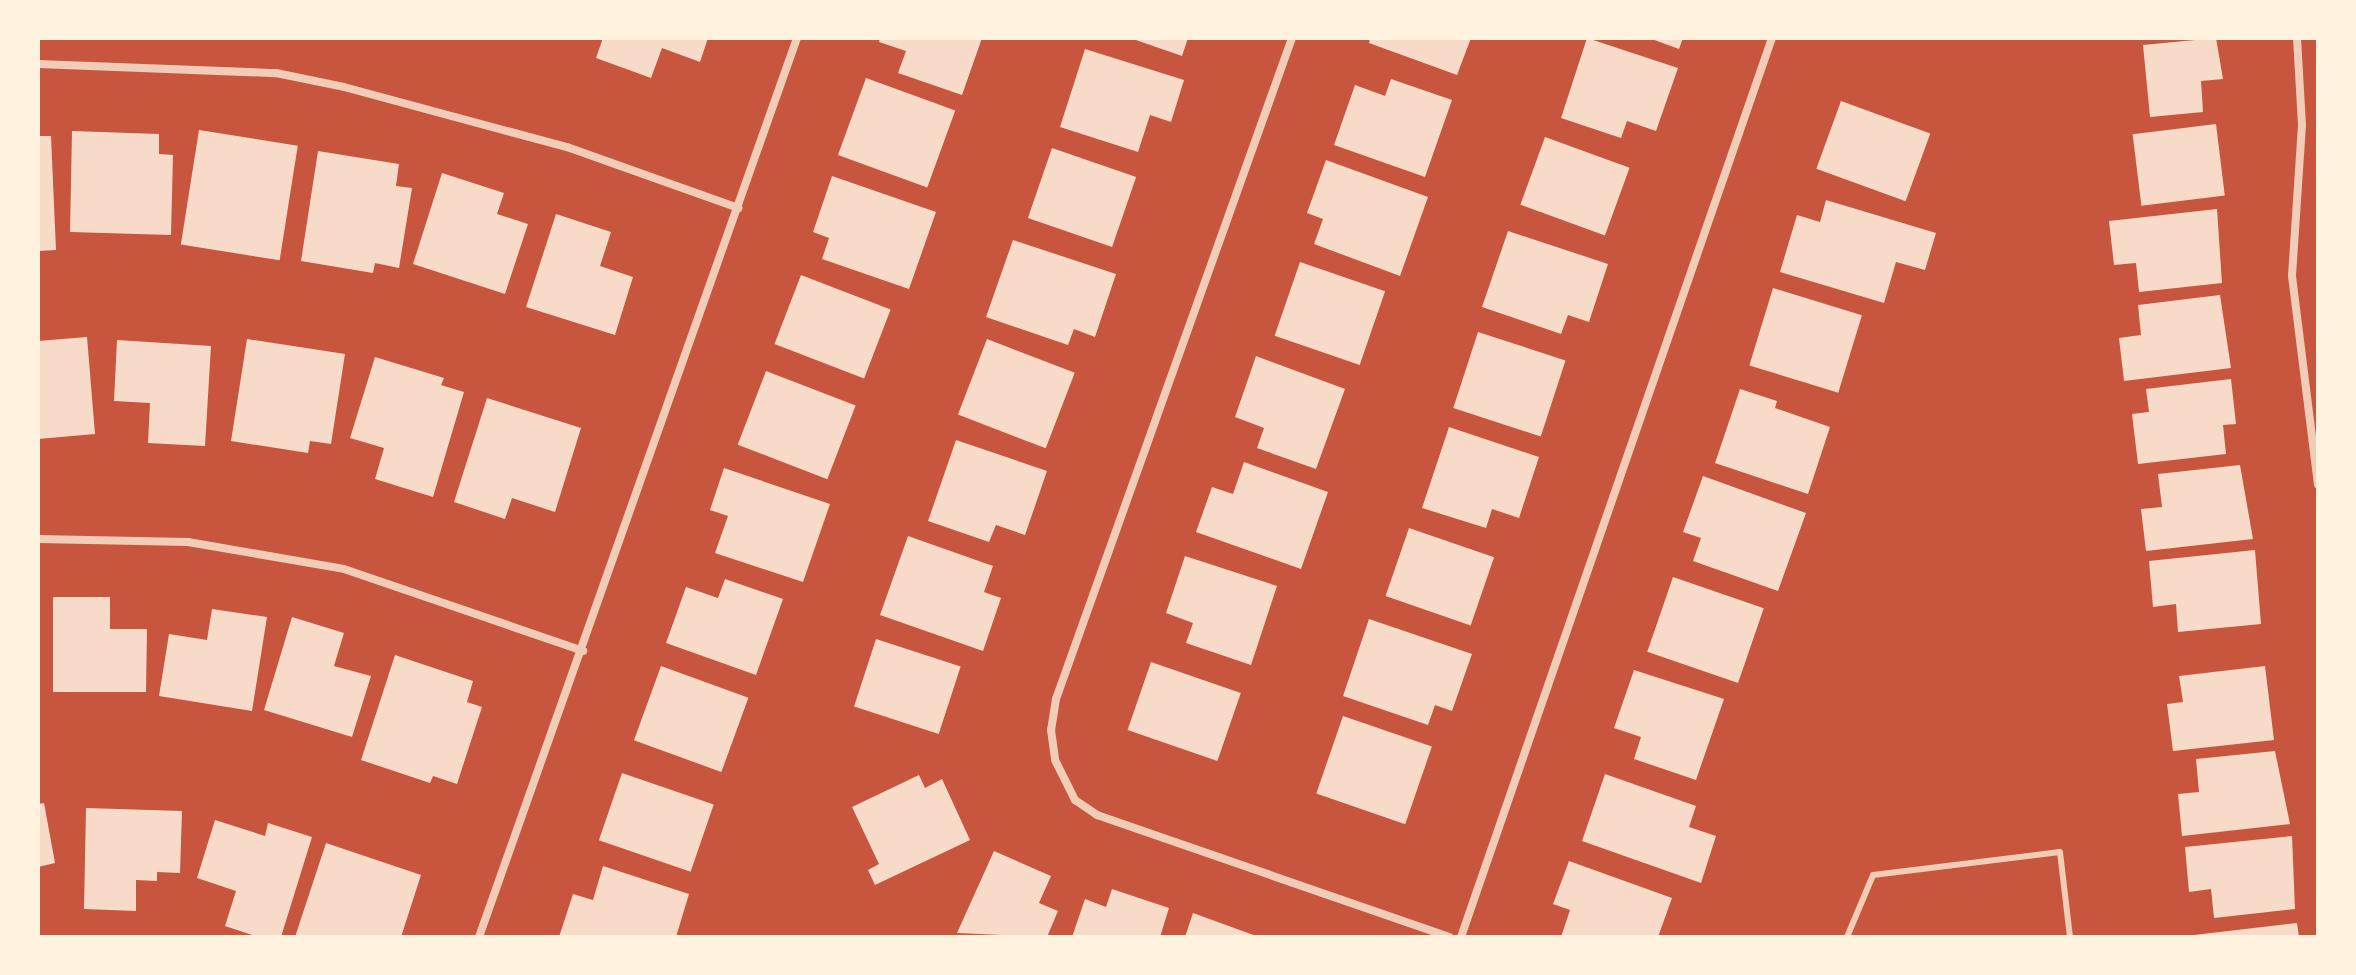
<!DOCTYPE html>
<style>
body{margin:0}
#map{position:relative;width:2356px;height:975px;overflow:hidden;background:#c8553d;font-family:"PT Sans Narrow",sans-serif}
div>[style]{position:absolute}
.building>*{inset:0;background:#f7dbc8;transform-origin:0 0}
.service>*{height:6px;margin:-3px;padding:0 3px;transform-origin:3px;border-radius:3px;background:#f1ccb7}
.minor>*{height:8px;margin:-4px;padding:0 4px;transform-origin:4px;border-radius:4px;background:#f1ccb7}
span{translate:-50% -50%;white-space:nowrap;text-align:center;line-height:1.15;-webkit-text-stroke:6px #fff3e0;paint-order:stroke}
.frame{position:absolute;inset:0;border:40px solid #fff3e0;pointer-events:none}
</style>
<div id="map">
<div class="building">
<i style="clip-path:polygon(603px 38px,708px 38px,700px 62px,662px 48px,651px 78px,596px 58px)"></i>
<i style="clip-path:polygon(880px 38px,982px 38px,962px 95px,898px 73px,906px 51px,879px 42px)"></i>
<i style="clip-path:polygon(1130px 38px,1188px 38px,1182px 56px)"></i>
<i style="clip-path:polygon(1370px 38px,1471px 38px,1457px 75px,1369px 43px)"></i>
<i style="clip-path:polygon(1587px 38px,1678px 68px,1656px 131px,1627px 121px,1621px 138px,1561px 118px)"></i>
<i style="clip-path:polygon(1649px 38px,1683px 38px,1679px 49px)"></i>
<i style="clip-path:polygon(2216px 38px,2223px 79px,2201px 81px,2203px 112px,2150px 117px,2143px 45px)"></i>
<i style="clip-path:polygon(1085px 49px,1184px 80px,1171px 122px,1150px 115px,1138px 152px,1060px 127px)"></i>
<i style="left:866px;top:78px;width:95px;height:82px;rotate:20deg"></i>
<i style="clip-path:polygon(1391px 79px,1452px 100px,1425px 177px,1334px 145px,1355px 85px,1385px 96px)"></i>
<i style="left:1841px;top:101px;width:95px;height:72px;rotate:20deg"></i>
<i style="left:2216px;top:124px;width:72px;height:84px;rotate:83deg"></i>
<i style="left:199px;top:130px;width:100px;height:116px;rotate:9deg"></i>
<i style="clip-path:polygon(72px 131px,159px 134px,159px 154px,173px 155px,171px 235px,70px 232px)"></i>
<i style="clip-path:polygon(38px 136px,51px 136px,56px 250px,38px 251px)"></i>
<i style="left:1545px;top:137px;width:90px;height:72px;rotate:20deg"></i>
<i style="left:1052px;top:148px;width:89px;height:74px;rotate:19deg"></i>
<i style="clip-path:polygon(318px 151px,399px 164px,396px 186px,412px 188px,399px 268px,375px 263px,373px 273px,301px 261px)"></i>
<i style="clip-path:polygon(1326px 160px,1428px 197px,1400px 276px,1314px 244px,1323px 219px,1307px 213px)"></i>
<i style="clip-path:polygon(442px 173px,504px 193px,497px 214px,528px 224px,505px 294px,413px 264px)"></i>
<i style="clip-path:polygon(832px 176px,936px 212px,909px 289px,822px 259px,829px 238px,813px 232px)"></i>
<i style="clip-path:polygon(1826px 200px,1936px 233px,1925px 270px,1896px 262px,1884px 303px,1780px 272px,1797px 215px,1820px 222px)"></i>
<i style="clip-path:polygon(2217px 209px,2222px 283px,2139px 292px,2136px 263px,2114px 265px,2109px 221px)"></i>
<i style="clip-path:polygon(556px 214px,611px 232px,600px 266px,633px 277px,615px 335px,526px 307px)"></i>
<i style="clip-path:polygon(1508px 231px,1608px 264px,1589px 322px,1568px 315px,1561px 334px,1482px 307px)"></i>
<i style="clip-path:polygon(1013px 240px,1116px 274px,1095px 337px,1074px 329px,1068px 345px,986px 317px)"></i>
<i style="left:1300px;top:262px;width:90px;height:78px;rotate:19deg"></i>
<i style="left:801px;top:275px;width:96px;height:74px;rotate:21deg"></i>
<i style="left:1773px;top:288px;width:93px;height:81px;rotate:17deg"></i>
<i style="clip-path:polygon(2220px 295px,2231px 368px,2124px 381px,2119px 338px,2141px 335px,2138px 305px)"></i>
<i style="left:1478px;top:332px;width:92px;height:80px;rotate:18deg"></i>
<i style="clip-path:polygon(87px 337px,95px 434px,38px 439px,38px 341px)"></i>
<i style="clip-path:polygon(247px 339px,345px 354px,331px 444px,310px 441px,308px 453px,231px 441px)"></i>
<i style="left:987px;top:339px;width:94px;height:81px;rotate:21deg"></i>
<i style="clip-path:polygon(117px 340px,211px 346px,205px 446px,148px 443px,150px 403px,114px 401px)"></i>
<i style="clip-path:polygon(1256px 356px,1345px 389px,1316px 469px,1257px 448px,1264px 428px,1235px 417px)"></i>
<i style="clip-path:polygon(375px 357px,444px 378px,441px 385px,464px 392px,433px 497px,375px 479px,384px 448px,350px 438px)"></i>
<i style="left:766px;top:371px;width:96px;height:79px;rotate:21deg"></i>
<i style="clip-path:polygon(2231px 379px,2236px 424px,2223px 425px,2226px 454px,2138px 464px,2132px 414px,2149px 412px,2146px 389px)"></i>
<i style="clip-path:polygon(1740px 389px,1777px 401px,1775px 408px,1830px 427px,1808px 494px,1715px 463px)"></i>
<i style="clip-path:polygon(487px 398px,581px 428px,555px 512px,512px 498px,505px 519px,454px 502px)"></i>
<i style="clip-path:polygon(1449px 427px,1539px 457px,1519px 518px,1492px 509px,1486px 528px,1422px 508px)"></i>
<i style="clip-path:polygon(956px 440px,1047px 471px,1025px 535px,996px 525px,989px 542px,928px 521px)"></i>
<i style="clip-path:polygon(1244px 462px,1328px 492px,1301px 569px,1196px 532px,1212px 487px,1233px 494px)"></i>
<i style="clip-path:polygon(2240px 465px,2253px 539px,2146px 551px,2141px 509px,2162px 507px,2158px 474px)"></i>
<i style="clip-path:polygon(724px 468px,830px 504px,803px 582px,715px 553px,728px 516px,710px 510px)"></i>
<i style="clip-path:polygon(1703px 476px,1806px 513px,1778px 591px,1693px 561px,1701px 538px,1683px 532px)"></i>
<i style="left:1409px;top:528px;width:90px;height:72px;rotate:19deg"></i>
<i style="clip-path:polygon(908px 536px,993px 566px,984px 592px,1001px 598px,983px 651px,880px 615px)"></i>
<i style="clip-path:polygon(2255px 550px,2261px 624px,2178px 632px,2176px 604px,2153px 607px,2149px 561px)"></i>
<i style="clip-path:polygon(1185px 556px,1277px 586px,1251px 665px,1186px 643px,1193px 623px,1166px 613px)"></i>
<i style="left:1673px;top:577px;width:96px;height:79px;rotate:19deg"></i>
<i style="clip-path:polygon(725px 579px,783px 599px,756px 675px,666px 643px,686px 587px,718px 598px)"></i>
<i style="clip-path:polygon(53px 597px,110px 597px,110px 629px,147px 629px,146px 692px,53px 692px)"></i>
<i style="clip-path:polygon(212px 609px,267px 617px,252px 711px,159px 696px,169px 634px,207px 640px)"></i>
<i style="clip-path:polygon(292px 617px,344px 633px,334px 666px,371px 676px,352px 737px,264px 710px)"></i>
<i style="clip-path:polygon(1369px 619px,1472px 654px,1452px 711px,1435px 705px,1428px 725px,1343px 696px)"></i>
<i style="left:876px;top:639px;width:89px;height:71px;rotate:18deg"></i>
<i style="clip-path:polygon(395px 655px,473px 681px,467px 702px,482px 707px,457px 784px,433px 776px,430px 783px,361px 760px)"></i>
<i style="left:1151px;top:662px;width:95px;height:72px;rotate:19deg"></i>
<i style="left:661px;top:666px;width:93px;height:79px;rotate:20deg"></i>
<i style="clip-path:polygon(2265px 666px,2274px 740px,2173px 751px,2167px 704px,2183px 702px,2179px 676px)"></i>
<i style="clip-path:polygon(1634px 670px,1724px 699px,1696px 780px,1634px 759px,1641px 737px,1614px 728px)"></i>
<i style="left:1343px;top:716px;width:94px;height:82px;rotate:19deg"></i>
<i style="clip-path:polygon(2275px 751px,2290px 824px,2182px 836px,2178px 794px,2199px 792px,2196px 759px)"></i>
<i style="left:622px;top:773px;width:97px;height:71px;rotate:19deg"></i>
<i style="clip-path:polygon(1605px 774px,1696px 806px,1689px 827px,1716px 836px,1701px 883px,1582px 841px)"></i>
<i style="clip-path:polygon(919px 775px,925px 788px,942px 779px,970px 840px,875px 885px,868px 870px,879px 864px,852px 807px)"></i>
<i style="clip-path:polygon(44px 803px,55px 863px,38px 867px,38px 804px)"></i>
<i style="clip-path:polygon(86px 808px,182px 811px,180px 873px,157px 872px,157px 881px,136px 880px,136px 911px,84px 909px)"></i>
<i style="clip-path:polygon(215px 820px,265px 836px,268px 823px,312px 837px,281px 937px,258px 937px,225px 926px,236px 891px,197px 878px)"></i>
<i style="clip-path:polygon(2292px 836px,2295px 909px,2214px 918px,2211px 889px,2189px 892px,2185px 847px)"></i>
<i style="clip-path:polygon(326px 843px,421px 875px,401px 937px,295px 937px)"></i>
<i style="clip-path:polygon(994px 851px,1051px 876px,1039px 903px,1058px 911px,1047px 937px,957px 933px)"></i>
<i style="clip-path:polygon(1569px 861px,1672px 898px,1658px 937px,1561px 937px,1570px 910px,1553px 904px)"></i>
<i style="clip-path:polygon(603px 866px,689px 894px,676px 937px,559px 937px,573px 894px,593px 900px)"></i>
<i style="clip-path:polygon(1112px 889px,1169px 908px,1160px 937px,1072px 937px,1085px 899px,1106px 907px)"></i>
<i style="clip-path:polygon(1193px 913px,1259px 937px,1185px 937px)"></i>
<i style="clip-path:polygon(2297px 923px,2299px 937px,2194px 937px,2194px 935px)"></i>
</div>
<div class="service">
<i style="left:1847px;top:937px;width:67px;rotate:-67.2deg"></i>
<i style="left:1873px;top:875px;width:188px;rotate:-7deg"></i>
<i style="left:2060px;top:852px;width:86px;rotate:83.3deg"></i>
</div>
<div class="minor">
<i style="left:1292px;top:38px;width:702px;rotate:109.65deg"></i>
<i style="left:1056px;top:699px;width:31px;rotate:99deg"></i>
<i style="left:1051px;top:730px;width:30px;rotate:82deg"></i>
<i style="left:1055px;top:760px;width:45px;rotate:63.4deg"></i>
<i style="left:1075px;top:800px;width:27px;rotate:34deg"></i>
<i style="left:1097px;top:815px;width:373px;rotate:19.1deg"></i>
<i style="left:2297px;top:38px;width:87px;rotate:86.7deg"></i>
<i style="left:2302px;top:125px;width:151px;rotate:93.8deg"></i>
<i style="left:2292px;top:276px;width:210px;rotate:82.9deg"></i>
<i style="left:38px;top:64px;width:238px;rotate:2.2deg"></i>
<i style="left:276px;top:73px;width:69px;rotate:11.6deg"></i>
<i style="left:344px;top:87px;width:231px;rotate:15.1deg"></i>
<i style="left:567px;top:147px;width:182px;rotate:19.6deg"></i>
<i style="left:38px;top:539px;width:150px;rotate:1.1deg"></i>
<i style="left:188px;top:542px;width:158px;rotate:9.8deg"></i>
<i style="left:344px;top:569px;width:253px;rotate:18.9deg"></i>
<i style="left:479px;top:937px;width:954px;rotate:-70.52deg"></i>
<i style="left:1461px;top:937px;width:951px;rotate:-70.92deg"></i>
</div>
<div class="frame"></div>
</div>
